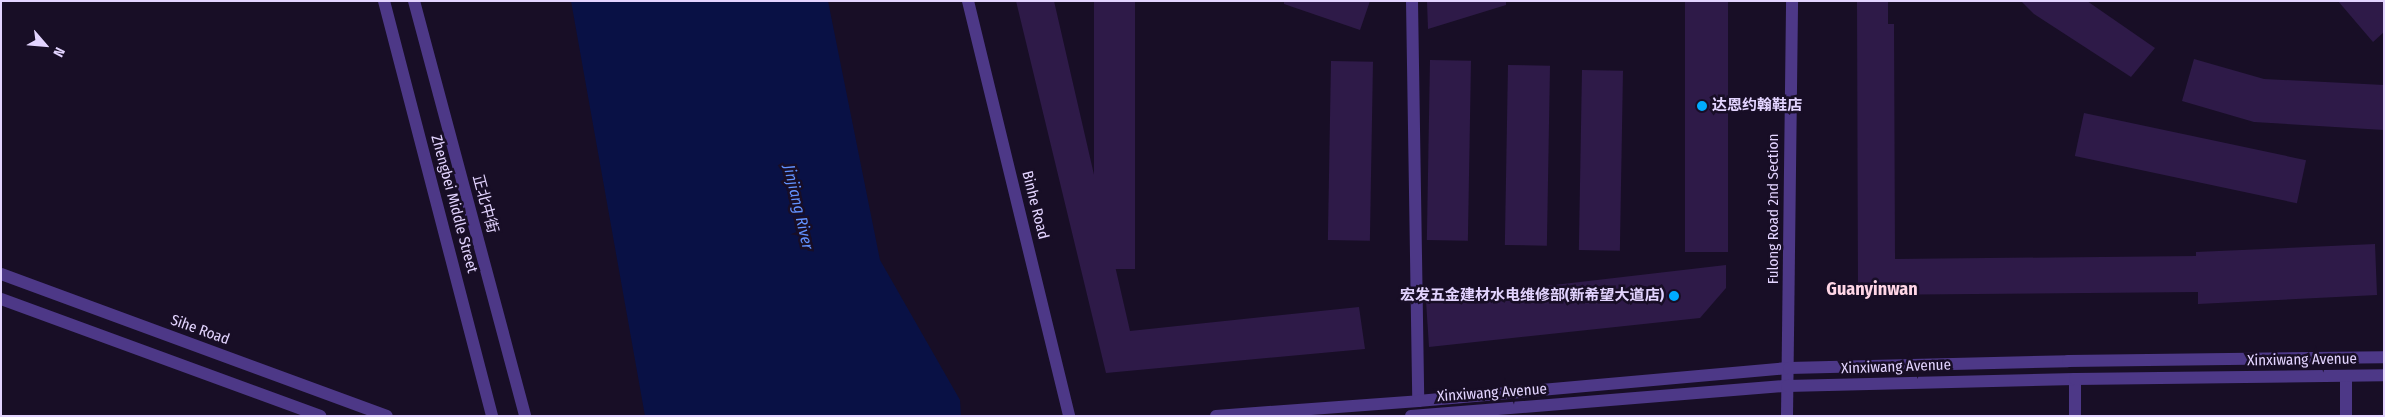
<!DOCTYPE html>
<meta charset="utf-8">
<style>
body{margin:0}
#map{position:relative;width:2385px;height:417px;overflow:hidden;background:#180e26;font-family:"Fira Sans Condensed","Noto Sans SC",sans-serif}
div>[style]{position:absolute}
.water>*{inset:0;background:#091145}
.building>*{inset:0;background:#2e1a48;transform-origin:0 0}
.minor>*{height:12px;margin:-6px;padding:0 6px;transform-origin:6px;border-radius:6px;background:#4d3887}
.tertiary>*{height:12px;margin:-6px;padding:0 6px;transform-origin:6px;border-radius:6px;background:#4d3887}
.dots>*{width:14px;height:14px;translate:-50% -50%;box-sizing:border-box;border:2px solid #180e26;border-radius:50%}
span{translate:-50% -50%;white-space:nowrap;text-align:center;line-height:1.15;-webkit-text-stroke:5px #180e26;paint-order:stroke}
.poi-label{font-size:15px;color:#e3d4ff;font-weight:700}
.left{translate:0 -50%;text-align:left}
.right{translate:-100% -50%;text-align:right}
.street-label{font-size:15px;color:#e3d4ff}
.water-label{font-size:16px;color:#6292ff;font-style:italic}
.quarter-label{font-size:18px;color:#ffd6e6;font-weight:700}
.frame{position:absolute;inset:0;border:2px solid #e3d4ff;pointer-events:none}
.north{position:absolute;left:20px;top:20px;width:50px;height:50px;-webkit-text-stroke:4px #180e26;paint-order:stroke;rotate:117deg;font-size:14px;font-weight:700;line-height:20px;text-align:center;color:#e3d4ff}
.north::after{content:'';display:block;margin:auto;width:18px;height:22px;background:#e3d4ff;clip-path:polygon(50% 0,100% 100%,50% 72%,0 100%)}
</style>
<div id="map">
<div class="water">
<i style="clip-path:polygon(571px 1px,828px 1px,880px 260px,960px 400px,961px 416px,645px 416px)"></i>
</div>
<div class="building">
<i style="clip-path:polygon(1016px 1px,1054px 1px,1130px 331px,1359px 307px,1365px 349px,1106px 373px)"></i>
<i style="left:1094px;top:1px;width:41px;height:268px"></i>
<i style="clip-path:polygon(1284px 1px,1370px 1px,1360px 30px,1284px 4px)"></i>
<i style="clip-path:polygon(1427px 1px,1506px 1px,1506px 5px,1428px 29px)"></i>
<i style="left:1685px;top:1px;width:43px;height:251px"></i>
<i style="clip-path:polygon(1857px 1px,1888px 1px,1888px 24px,1894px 24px,1895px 259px,2196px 256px,2196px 252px,2375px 244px,2377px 295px,2198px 304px,2198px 292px,1858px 295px)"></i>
<i style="clip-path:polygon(2021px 1px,2087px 1px,2155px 48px,2131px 77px,2034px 14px)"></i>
<i style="clip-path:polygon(2338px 1px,2384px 1px,2384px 32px,2373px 42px)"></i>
<i style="clip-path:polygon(2194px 59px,2264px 79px,2384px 85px,2384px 130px,2254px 122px,2182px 101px)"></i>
<i style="left:1430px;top:60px;width:41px;height:180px;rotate:1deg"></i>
<i style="left:1331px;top:61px;width:42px;height:179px;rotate:1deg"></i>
<i style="left:1508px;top:65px;width:42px;height:180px;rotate:1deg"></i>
<i style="left:1582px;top:70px;width:41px;height:180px;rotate:1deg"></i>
<i style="left:2084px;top:113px;width:227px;height:44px;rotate:12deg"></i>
<i style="clip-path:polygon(1726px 265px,1726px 288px,1700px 318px,1429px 347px,1426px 300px)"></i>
</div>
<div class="minor">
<i style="left:968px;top:1px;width:427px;rotate:76.3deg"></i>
<i style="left:1412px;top:1px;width:400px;rotate:89.1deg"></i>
<i style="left:1787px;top:416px;width:415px;rotate:-89.3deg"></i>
<i style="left:2075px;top:416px;width:37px;rotate:-90deg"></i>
<i style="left:2346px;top:416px;width:40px;rotate:-90deg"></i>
</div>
<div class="tertiary">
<i style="left:384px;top:1px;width:429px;rotate:75.4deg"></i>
<i style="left:414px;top:1px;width:430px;rotate:75deg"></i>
<i style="left:1px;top:274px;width:411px;rotate:20.2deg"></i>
<i style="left:1px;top:299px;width:340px;rotate:20.1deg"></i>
<i style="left:1216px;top:416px;width:203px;rotate:-4.2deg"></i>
<i style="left:1418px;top:401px;width:372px;rotate:-5.1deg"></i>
<i style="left:1789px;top:368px;width:279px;rotate:-1.4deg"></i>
<i style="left:2068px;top:361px;width:316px;rotate:-0.7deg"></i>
<i style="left:1411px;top:416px;width:377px;rotate:-4.6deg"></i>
<i style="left:1787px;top:386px;width:288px;rotate:-1.4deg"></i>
<i style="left:2075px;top:379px;width:309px;rotate:-0.7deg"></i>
</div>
<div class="dots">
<i style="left:1702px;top:106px;background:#00abff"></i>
<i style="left:1674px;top:296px;background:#00abff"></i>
</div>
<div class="poi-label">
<span class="left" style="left:1712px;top:106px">达恩约翰鞋店</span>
<span class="right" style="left:1664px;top:296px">宏发五金建材水电维修部(新希望大道店)</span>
</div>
<div class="street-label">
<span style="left:454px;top:204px;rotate:75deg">Zhengbei Middle Street</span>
<span style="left:485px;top:204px;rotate:75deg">正北中街</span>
<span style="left:1035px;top:205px;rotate:76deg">Binhe Road</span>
<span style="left:1774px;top:209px;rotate:-90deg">Fulong Road 2nd Section</span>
<span style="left:200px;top:330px;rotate:20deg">Sihe Road</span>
<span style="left:2302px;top:360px;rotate:-1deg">Xinxiwang Avenue</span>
<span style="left:1896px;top:367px;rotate:-2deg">Xinxiwang Avenue</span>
<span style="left:1492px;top:393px;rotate:-4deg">Xinxiwang Avenue</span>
</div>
<div class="water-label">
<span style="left:798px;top:207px;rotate:77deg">Jinjiang River</span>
</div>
<div class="quarter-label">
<span style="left:1872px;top:289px">Guanyinwan</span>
</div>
<div class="frame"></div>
<div class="north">N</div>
</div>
